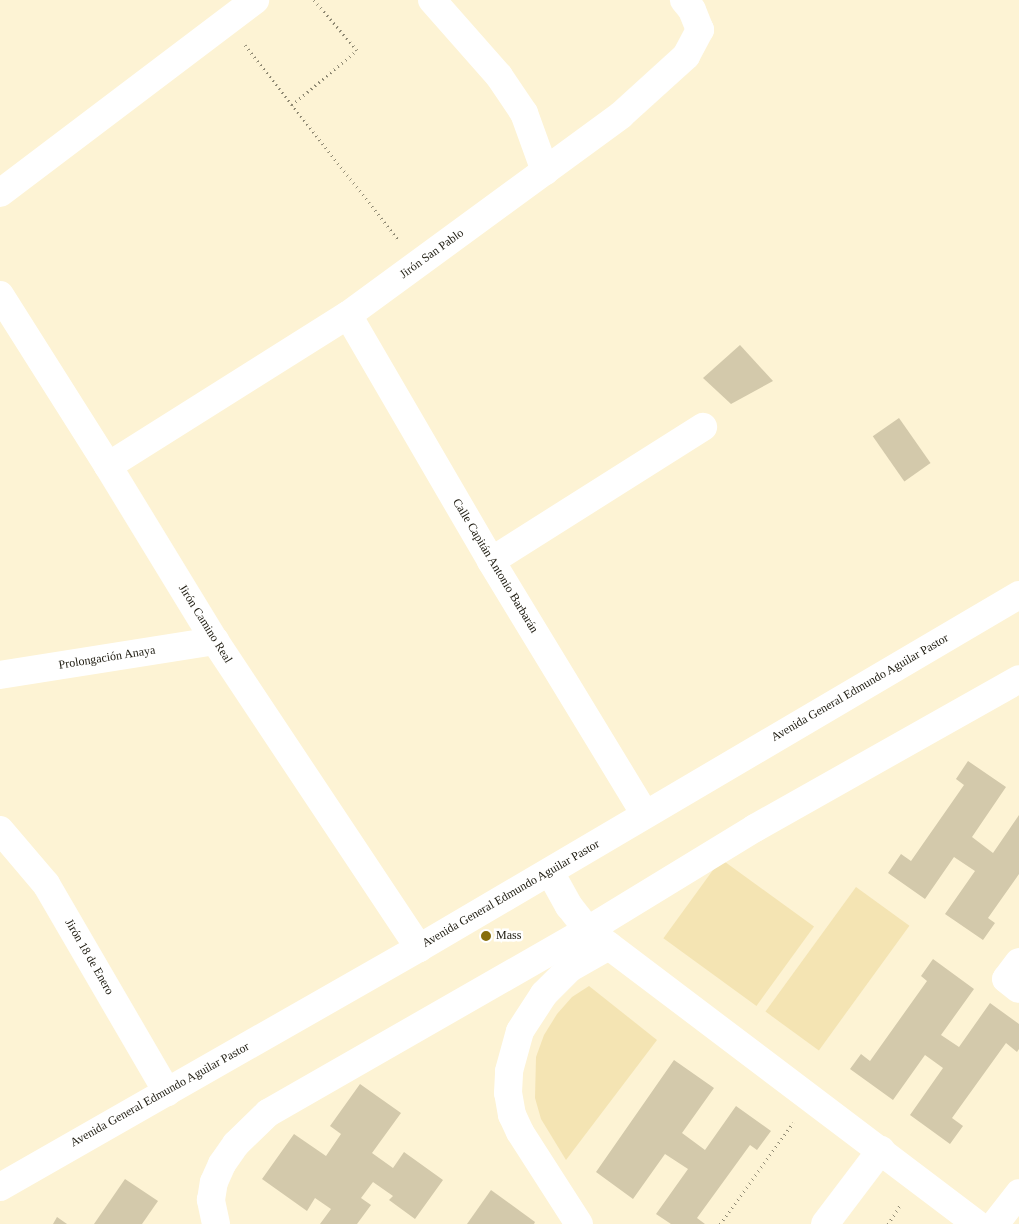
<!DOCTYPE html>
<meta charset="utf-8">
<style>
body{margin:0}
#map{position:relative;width:1019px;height:1224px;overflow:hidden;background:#fdf3d4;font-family:"Times New Roman",serif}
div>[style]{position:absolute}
.green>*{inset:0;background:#f4e4b3;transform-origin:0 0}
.building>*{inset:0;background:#d3c9ab;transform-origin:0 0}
.path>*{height:3px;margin-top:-1.5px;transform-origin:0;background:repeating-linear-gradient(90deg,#8f8973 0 1px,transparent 0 5px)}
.minor>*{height:28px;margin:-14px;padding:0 14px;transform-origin:14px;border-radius:14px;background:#fff}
.dots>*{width:14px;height:14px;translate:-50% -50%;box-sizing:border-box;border:2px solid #fff;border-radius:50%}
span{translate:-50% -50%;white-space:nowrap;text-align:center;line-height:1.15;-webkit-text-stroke:5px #fff;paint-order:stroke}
.street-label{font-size:12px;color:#1d1a0f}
.poi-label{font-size:12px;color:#1d1a0f}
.left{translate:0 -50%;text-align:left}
</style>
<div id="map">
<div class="green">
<i style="left:721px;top:859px;width:115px;height:98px;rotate:36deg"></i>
<i style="left:856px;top:887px;width:66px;height:154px;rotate:36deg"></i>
<i style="clip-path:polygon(589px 986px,657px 1040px,566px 1160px,541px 1119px,535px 1098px,536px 1057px,544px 1035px,557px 1014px,572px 997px)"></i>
</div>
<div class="building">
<i style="clip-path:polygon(740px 345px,773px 381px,731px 404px,703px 378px)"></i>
<i style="left:899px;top:418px;width:55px;height:32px;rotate:55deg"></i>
<i style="clip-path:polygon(968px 761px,1006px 787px,972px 837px,993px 853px,1019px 815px,1019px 874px,988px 918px,995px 923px,983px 940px,945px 914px,975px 871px,954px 857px,925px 899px,888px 873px,901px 854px,911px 861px,964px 785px,956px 779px)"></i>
<i style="clip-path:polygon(933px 959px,974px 989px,941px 1035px,959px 1047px,990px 1003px,1019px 1024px,1019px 1049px,1017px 1052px,1006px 1043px,952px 1118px,963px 1126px,950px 1144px,910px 1115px,943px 1068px,925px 1055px,893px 1100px,850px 1069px,861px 1054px,870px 1061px,927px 981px,921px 976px)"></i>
<i style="clip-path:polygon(674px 1060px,714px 1088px,682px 1133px,705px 1150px,736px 1106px,771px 1131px,757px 1150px,750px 1145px,697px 1218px,705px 1224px,671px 1224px,656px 1214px,688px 1169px,665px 1154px,633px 1199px,596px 1172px)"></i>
<i style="clip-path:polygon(360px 1084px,401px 1113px,372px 1153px,393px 1168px,404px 1152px,443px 1180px,415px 1219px,389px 1200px,393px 1196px,373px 1182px,361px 1198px,371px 1205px,357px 1224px,320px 1224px,331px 1209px,315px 1198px,307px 1211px,262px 1179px,294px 1134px,326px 1156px,341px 1134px,330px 1126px)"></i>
<i style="clip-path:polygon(125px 1179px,158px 1201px,142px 1224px,94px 1224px)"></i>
<i style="clip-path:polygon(491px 1190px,535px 1222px,534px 1224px,467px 1224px)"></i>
<i style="clip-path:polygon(57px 1217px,67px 1224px,53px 1224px)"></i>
</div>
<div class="path">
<i style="left:245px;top:45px;width:249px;rotate:51.8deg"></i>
<i style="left:292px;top:105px;width:85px;rotate:-40.2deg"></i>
<i style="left:357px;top:50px;width:66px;rotate:-130.7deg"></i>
<i style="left:720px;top:1224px;width:125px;rotate:-54.1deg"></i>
<i style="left:888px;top:1224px;width:24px;rotate:-57deg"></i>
</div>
<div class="minor">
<i style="left:432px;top:0;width:101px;rotate:48.6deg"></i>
<i style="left:499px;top:76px;width:45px;rotate:56deg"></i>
<i style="left:524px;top:113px;width:62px;rotate:70.1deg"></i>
<i style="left:0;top:193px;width:320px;rotate:-37.1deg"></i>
<i style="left:0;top:295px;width:202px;rotate:57.7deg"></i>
<i style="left:108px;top:466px;width:205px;rotate:58.6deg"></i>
<i style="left:215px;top:641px;width:369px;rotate:56.4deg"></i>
<i style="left:348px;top:315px;width:285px;rotate:59.8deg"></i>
<i style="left:491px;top:561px;width:296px;rotate:58.7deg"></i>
<i style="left:108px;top:466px;width:284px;rotate:-32.2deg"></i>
<i style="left:348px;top:315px;width:338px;rotate:-36.2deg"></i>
<i style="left:621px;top:115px;width:88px;rotate:-42.2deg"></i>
<i style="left:686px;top:56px;width:30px;rotate:-62deg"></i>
<i style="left:700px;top:30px;width:22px;rotate:-112deg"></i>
<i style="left:692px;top:10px;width:13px;rotate:-129deg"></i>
<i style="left:491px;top:561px;width:251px;rotate:-32.3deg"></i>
<i style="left:0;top:675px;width:218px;rotate:-9deg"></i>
<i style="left:0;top:830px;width:71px;rotate:49.6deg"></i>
<i style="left:46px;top:884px;width:241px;rotate:59.8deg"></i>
<i style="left:550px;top:872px;width:39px;rotate:61deg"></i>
<i style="left:569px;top:906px;width:31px;rotate:52deg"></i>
<i style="left:588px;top:930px;width:488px;rotate:37.1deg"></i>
<i style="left:1019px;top:962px;width:21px;rotate:127deg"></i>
<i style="left:1006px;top:979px;width:16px;rotate:38deg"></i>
<i style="left:0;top:1187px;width:482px;rotate:-29.7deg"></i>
<i style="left:419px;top:948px;width:696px;rotate:-30.47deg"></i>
<i style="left:216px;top:1224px;width:25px;rotate:-102deg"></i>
<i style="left:211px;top:1200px;width:18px;rotate:-81deg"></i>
<i style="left:214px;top:1182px;width:20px;rotate:-66deg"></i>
<i style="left:222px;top:1164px;width:24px;rotate:-55deg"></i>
<i style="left:236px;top:1144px;width:45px;rotate:-44.1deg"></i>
<i style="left:268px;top:1113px;width:369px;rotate:-29.8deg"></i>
<i style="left:588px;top:930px;width:196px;rotate:-31.4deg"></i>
<i style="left:755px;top:828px;width:303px;rotate:-29.4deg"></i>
<i style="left:579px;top:1224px;width:109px;rotate:-122.7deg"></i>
<i style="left:520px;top:1132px;width:19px;rotate:-115deg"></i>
<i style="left:512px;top:1115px;width:22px;rotate:-100deg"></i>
<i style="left:508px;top:1093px;width:22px;rotate:-87deg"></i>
<i style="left:509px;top:1071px;width:41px;rotate:-74.6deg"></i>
<i style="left:520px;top:1031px;width:44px;rotate:-57deg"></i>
<i style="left:544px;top:994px;width:37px;rotate:-45deg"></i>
<i style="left:570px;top:968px;width:45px;rotate:-29.4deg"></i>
<i style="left:825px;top:1224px;width:93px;rotate:-52.9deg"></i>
<i style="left:995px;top:1224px;width:39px;rotate:-52deg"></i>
</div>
<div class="dots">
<i style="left:486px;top:936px;background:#866d0b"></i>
</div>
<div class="street-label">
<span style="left:432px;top:254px;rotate:-36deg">Jirón San Pablo</span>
<span style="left:495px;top:566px;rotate:59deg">Calle Capitán Antonio Barbarán</span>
<span style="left:205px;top:624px;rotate:58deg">Jirón Camino Real</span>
<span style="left:107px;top:658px;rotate:-9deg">Prolongación Anaya</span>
<span style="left:860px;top:688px;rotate:-30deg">Avenida General Edmundo Aguilar Pastor</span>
<span style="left:511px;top:894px;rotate:-30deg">Avenida General Edmundo Aguilar Pastor</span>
<span style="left:89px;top:957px;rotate:60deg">Jirón 18 de Enero</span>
<span style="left:160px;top:1095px;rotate:-29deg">Avenida General Edmundo Aguilar Pastor</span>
</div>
<div class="poi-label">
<span class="left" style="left:496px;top:936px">Mass</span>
</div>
</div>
